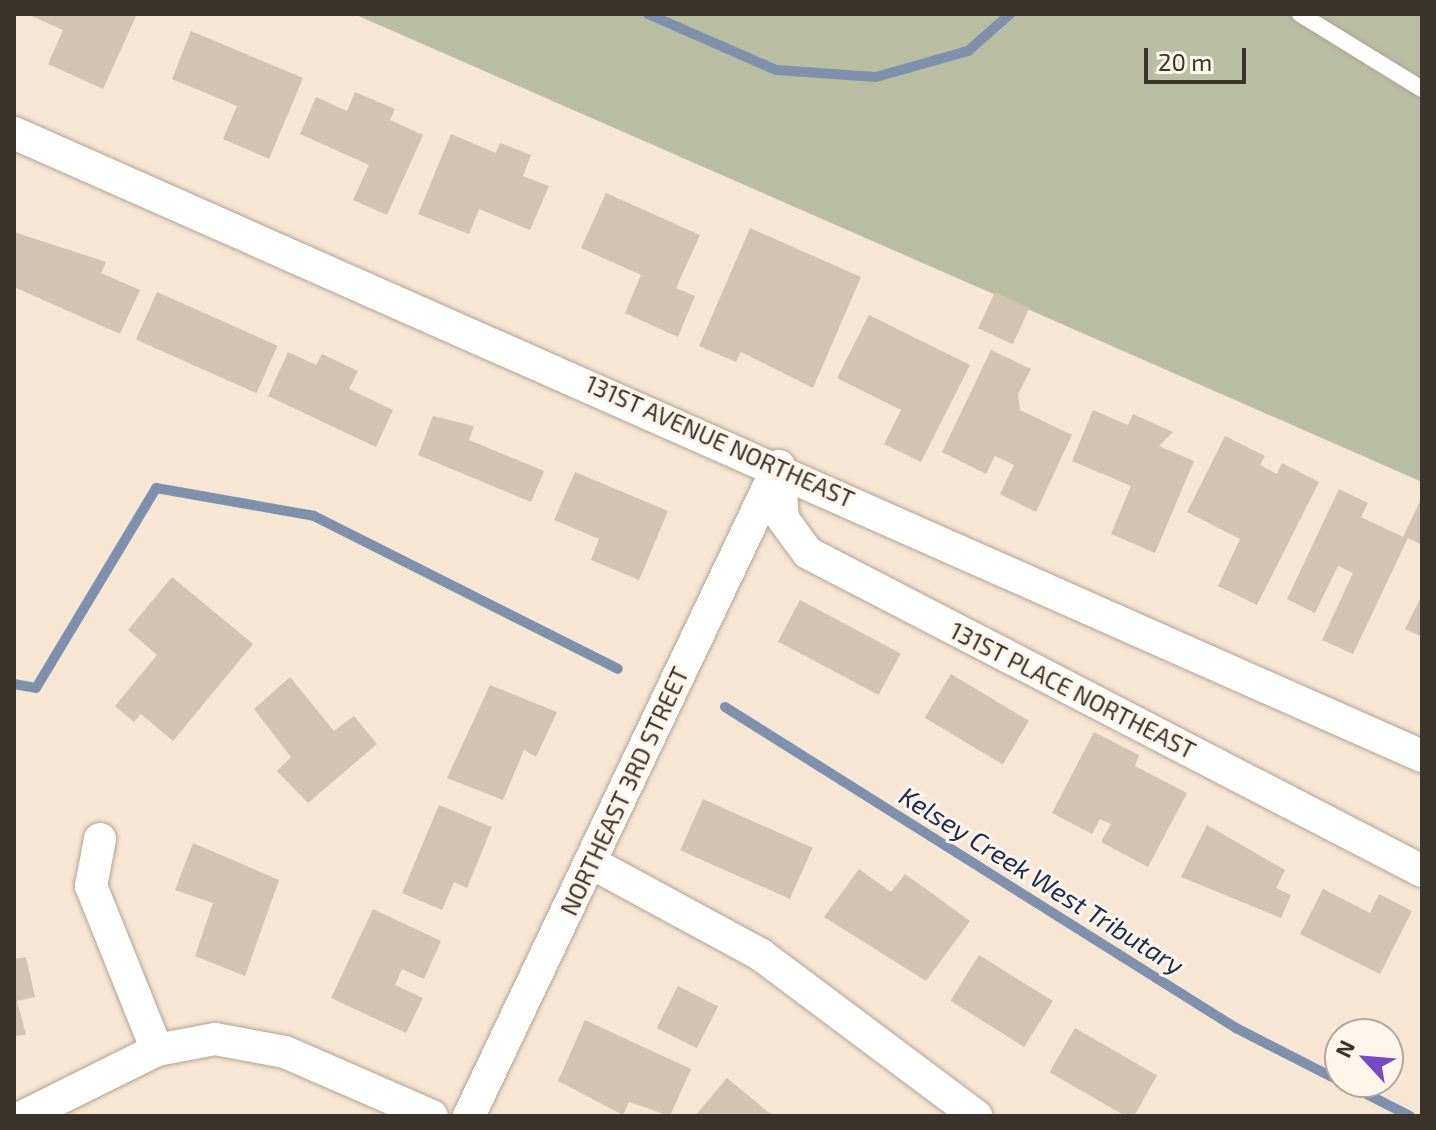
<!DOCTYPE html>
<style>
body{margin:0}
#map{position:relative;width:1436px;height:1130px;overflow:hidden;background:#f7e6d4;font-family:"Exo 2",sans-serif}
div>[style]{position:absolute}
.green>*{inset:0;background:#b9bea3}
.stream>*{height:10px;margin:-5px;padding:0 5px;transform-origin:5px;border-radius:5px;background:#7f90ad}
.building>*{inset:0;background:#d4c3b2;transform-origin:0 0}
.roads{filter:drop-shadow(0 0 2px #b5a493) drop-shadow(0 0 2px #b5a493)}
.lane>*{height:16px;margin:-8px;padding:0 8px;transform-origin:8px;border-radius:8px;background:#fff}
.street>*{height:32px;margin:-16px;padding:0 16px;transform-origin:16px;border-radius:16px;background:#fff}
span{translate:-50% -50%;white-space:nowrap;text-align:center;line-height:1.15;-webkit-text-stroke:6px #fff5ea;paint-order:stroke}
.street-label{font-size:24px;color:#3a332c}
.water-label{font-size:26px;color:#162c54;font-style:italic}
.frame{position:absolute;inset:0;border:16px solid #3a332c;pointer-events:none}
.north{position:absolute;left:1324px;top:1018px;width:80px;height:80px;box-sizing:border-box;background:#fff5ea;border:2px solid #b0a79e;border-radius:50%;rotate:296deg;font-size:22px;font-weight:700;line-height:32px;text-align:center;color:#3a332c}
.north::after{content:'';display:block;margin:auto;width:28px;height:36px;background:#794ac2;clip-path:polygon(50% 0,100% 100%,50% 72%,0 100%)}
.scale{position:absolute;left:1144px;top:48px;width:102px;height:36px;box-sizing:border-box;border:4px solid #3a332c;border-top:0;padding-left:10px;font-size:24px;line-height:28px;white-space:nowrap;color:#3a332c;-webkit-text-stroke:6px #fff5ea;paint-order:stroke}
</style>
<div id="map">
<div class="green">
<i style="clip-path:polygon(354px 14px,1422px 14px,1422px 482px,998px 296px)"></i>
</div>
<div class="stream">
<i style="left:648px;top:14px;width:140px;rotate:23.6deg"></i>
<i style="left:776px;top:70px;width:100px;rotate:4deg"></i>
<i style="left:876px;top:77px;width:96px;rotate:-15.8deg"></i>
<i style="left:968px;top:51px;width:56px;rotate:-41.4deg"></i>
<i style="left:14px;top:684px;width:22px;rotate:10deg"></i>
<i style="left:36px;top:688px;width:233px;rotate:-59deg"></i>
<i style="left:156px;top:488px;width:160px;rotate:10deg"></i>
<i style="left:314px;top:516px;width:340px;rotate:26.7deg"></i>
<i style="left:725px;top:707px;width:603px;rotate:32.14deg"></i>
<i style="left:1236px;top:1028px;width:117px;rotate:27deg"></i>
<i style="left:1343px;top:1082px;width:75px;rotate:26.9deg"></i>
</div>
<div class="building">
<i style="clip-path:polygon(27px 14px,137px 14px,103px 89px,48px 64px,63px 30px)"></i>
<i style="clip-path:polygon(191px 31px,303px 78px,269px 159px,223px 139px,237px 106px,172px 79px)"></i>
<i style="clip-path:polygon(355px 92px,395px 109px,390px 120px,423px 135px,387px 215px,353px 200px,369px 165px,300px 134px,316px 97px,347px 111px)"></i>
<i style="clip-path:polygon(451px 134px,496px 153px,500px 143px,531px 155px,523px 176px,549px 186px,530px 230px,479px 209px,469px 234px,418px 214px)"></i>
<i style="clip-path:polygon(606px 193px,700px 235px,676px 288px,695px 296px,678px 337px,625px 313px,641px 275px,581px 248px)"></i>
<i style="clip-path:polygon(750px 228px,861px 277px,813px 388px,741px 352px,736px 362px,699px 346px)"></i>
<i style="clip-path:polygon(14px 232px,106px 262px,101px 273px,140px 290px,120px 334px,14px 287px)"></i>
<i style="left:157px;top:292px;width:132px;height:52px;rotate:24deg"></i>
<i style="left:995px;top:292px;width:38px;height:40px;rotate:25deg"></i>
<i style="clip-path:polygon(869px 315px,970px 365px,921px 462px,884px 444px,901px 410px,837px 378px)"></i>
<i style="clip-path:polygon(991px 350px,1031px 369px,1018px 394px,1020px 410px,1072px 435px,1036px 512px,1000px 494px,1014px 465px,995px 456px,986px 474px,942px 452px)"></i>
<i style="clip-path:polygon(288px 352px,316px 365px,322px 354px,358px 371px,349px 389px,393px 410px,376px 447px,268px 396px)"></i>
<i style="clip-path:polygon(1093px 410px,1128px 425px,1133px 414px,1173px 432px,1159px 446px,1194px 461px,1155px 553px,1111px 534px,1131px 486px,1072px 461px)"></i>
<i style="clip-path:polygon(433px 416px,474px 426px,469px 440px,544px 471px,531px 502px,418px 455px)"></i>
<i style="clip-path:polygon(1225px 436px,1265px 456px,1260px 465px,1277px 474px,1282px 463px,1319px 482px,1257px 605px,1218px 586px,1240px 539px,1187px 512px)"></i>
<i style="clip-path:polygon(575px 472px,668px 511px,639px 580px,591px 560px,599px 539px,554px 520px)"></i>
<i style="clip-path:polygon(1339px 489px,1368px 503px,1361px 517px,1403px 537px,1422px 497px,1422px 545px,1408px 538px,1353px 654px,1322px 640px,1353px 573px,1338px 566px,1315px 613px,1287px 599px)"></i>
<i style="clip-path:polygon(172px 577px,253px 644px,173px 741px,141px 714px,134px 722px,115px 706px,157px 655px,128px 630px)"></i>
<i style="clip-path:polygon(1422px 595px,1422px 637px,1405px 629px)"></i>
<i style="left:800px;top:600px;width:114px;height:47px;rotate:28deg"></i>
<i style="left:951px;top:674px;width:91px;height:51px;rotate:31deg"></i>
<i style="clip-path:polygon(290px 677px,334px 731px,354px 716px,377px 744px,308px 803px,277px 771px,291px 757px,254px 709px)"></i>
<i style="clip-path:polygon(490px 685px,557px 712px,536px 757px,524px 750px,503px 800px,447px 778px)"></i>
<i style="clip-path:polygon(1094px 732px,1139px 755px,1135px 766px,1187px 793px,1148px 867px,1101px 842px,1111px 824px,1100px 819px,1092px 834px,1052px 813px)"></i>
<i style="left:703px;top:799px;width:120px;height:56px;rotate:24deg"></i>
<i style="clip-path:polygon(439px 805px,492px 827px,467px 888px,454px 882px,442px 910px,402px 893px)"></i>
<i style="clip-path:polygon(1207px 825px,1285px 870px,1276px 888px,1291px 895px,1281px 918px,1181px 877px)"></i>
<i style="clip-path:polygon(193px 843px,279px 880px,245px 976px,195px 956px,213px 903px,175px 890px)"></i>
<i style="clip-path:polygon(859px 869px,891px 892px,905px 874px,970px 921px,926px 981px,824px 917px)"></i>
<i style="clip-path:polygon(1323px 889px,1370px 913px,1379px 894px,1412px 911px,1380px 974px,1300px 934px)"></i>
<i style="clip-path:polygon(373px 909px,441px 941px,424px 979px,402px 969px,395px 985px,423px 998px,406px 1033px,331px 998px)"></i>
<i style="left:979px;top:955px;width:87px;height:54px;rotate:32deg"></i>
<i style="clip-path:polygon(26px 957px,35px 997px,17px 1001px,26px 1035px,14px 1036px,14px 959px)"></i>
<i style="left:678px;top:986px;width:45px;height:47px;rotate:27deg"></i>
<i style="clip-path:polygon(585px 1020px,691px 1069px,670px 1116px,629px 1102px,623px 1115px,558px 1081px)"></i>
<i style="left:1075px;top:1028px;width:95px;height:51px;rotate:30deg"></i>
<i style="clip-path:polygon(727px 1078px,773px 1116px,695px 1116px)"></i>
</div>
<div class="roads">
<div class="lane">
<i style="left:1300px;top:14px;width:143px;rotate:31.6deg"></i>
</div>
<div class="street">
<i style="left:14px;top:133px;width:1540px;rotate:23.87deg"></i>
<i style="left:779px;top:466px;width:53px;rotate:85.7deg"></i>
<i style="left:783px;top:519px;width:42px;rotate:53.7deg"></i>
<i style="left:808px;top:553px;width:691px;rotate:27.38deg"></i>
<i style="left:100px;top:839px;width:48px;rotate:100.8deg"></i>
<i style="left:91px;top:886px;width:177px;rotate:68.1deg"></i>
<i style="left:590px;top:862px;width:195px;rotate:28.5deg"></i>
<i style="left:761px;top:955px;width:269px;rotate:36.8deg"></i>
<i style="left:24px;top:1116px;width:148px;rotate:-26.4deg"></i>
<i style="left:157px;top:1050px;width:59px;rotate:-10.7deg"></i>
<i style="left:215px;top:1039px;width:71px;rotate:10.5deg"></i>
<i style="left:285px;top:1052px;width:160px;rotate:23.5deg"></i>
<i style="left:469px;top:1116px;width:717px;rotate:-64.54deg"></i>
</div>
</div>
<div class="street-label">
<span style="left:720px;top:441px;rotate:24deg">131ST AVENUE NORTHEAST</span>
<span style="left:1073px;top:690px;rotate:27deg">131ST PLACE NORTHEAST</span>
<span style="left:624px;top:791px;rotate:-65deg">NORTHEAST 3RD STREET</span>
</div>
<div class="water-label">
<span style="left:1042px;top:880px;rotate:32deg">Kelsey Creek West Tributary</span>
</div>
<div class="frame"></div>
<div class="north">N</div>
<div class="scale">20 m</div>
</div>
